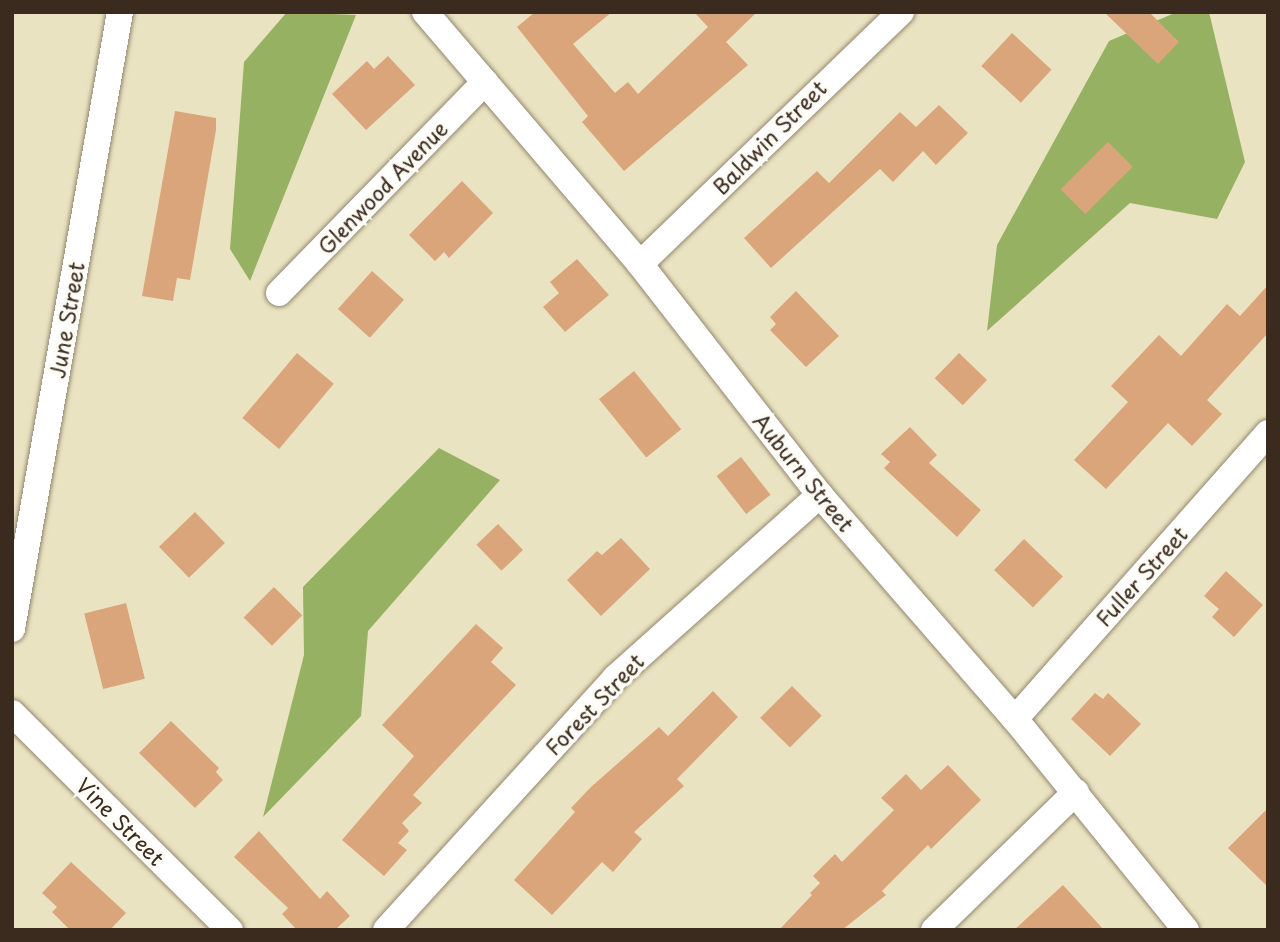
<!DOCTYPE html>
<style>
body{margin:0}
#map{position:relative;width:1280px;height:942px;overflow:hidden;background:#eae3c1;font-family:"Playpen Sans",sans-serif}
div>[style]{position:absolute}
.forest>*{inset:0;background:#97b162}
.building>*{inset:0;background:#dba57b;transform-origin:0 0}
.roads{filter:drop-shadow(0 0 2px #928670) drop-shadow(0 0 2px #928670)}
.minor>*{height:26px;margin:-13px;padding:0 13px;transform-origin:13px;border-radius:13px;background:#fff}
span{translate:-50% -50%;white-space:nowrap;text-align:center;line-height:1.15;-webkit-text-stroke:7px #fdfcf7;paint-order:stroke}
.street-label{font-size:21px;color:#3b2a1e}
.frame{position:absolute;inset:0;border:14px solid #3b2a1e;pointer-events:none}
</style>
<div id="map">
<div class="forest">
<i style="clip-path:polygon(287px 12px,356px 15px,250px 281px,230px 249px,244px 62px)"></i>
<i style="clip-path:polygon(1177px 12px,1209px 12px,1245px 162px,1217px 219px,1130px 203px,987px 331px,997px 245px,1109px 41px)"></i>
<i style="clip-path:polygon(439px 448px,500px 480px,368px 631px,361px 716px,263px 817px,304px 655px,303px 587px)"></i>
</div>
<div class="building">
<i style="clip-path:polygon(535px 12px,612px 12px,573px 44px,615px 93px,628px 82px,638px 94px,708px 27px,694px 12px,757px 12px,726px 42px,748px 65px,624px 171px,582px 122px,588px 116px,517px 27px)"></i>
<i style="clip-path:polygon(1104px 12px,1149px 12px,1179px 42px,1158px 64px)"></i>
<i style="left:1012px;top:33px;width:54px;height:45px;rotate:43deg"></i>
<i style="clip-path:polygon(388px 56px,415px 85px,366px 130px,332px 94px,367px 61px,374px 69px)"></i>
<i style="clip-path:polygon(939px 105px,968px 133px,936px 165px,923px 151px,893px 182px,880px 169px,771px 268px,744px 238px,817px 171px,829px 183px,900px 112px,916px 127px)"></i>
<i style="clip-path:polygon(175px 111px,216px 118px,216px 130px,190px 280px,177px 278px,173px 301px,142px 296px)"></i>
<i style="left:1108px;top:142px;width:35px;height:67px;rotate:45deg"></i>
<i style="clip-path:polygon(462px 181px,493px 213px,449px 258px,444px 252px,435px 261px,409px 235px)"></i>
<i style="clip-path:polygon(577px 259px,609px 295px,565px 332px,543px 307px,559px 293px,550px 282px)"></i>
<i style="left:372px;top:271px;width:43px;height:51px;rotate:42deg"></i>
<i style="clip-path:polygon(1268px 285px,1268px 333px,1207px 400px,1222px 414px,1192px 446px,1168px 423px,1106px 489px,1074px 460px,1128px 402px,1111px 386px,1159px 335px,1181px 356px,1227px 304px,1240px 316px)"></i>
<i style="clip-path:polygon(796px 291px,839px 336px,806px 367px,770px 330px,776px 324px,770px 317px)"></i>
<i style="left:297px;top:353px;width:48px;height:85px;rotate:40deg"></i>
<i style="left:959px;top:353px;width:39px;height:35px;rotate:44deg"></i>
<i style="left:634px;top:371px;width:75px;height:45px;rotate:51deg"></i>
<i style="clip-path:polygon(910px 427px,937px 455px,929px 463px,981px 510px,957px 537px,884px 468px,890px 462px,881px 454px)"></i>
<i style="left:741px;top:457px;width:48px;height:31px;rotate:52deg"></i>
<i style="left:195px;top:512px;width:43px;height:50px;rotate:46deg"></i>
<i style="left:498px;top:524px;width:36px;height:30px;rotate:46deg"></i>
<i style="clip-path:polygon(621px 538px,650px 569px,601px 616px,567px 580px,597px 551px,602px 555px)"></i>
<i style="left:1024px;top:539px;width:54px;height:43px;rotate:44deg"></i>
<i style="clip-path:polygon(1226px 571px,1263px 605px,1234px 637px,1212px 617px,1219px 609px,1204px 596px)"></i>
<i style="left:274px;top:587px;width:40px;height:43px;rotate:45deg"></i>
<i style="left:126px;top:603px;width:78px;height:43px;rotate:76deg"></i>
<i style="clip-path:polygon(476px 624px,503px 648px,491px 662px,516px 685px,413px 795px,422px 803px,402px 823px,409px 831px,398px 843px,407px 850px,384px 876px,342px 840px,414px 756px,382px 725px)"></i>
<i style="left:792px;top:686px;width:42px;height:45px;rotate:45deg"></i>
<i style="clip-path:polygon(713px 691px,738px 717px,677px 779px,684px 786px,634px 832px,642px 839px,613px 872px,602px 862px,552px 915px,514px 880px,575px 812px,571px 808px,591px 787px,659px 727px,668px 736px)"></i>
<i style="clip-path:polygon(1095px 693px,1103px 699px,1108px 693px,1141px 724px,1110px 756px,1071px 719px)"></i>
<i style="clip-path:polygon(171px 721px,219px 768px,216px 772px,223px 780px,195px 808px,139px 753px)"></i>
<i style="clip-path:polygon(948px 765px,981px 800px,931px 849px,928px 845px,882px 891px,886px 895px,842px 930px,779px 930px,812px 895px,810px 893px,820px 883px,813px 876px,835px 854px,842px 862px,894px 810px,881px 798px,906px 774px,921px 790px)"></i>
<i style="clip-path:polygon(1268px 808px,1268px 887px,1228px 848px)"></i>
<i style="clip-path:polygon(259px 831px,320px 899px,327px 891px,350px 916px,335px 930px,297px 930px,282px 914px,288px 908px,234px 857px)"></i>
<i style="clip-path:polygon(71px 862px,126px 913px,110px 930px,70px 930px,52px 912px,57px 907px,42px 893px)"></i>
<i style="clip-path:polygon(1063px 885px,1104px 930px,1014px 930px)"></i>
</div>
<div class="roads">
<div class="minor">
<i style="left:425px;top:12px;width:331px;rotate:49.5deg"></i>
<i style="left:640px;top:264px;width:293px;rotate:52.1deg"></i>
<i style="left:820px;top:495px;width:297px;rotate:49deg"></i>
<i style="left:1015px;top:719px;width:272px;rotate:51deg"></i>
<i style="left:640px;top:264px;width:363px;rotate:-44deg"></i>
<i style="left:279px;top:293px;width:295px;rotate:-45.7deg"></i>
<i style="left:12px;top:629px;width:626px;rotate:-80.07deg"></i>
<i style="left:12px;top:713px;width:308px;rotate:44.9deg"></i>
<i style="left:1015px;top:719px;width:382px;rotate:-48.5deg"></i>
<i style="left:386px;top:930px;width:341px;rotate:-47.7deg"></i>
<i style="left:615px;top:678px;width:275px;rotate:-41.8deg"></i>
<i style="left:934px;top:930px;width:198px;rotate:-44.2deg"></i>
</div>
</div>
<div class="street-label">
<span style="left:769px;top:137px;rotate:-45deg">Baldwin Street</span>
<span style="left:382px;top:187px;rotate:-46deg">Glenwood Avenue</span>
<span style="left:66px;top:320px;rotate:-80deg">June Street</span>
<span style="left:804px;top:472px;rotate:51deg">Auburn Street</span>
<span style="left:1141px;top:576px;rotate:-48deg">Fuller Street</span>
<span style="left:594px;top:704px;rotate:-46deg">Forest Street</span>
<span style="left:121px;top:821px;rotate:45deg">Vine Street</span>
</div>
<div class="frame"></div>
</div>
